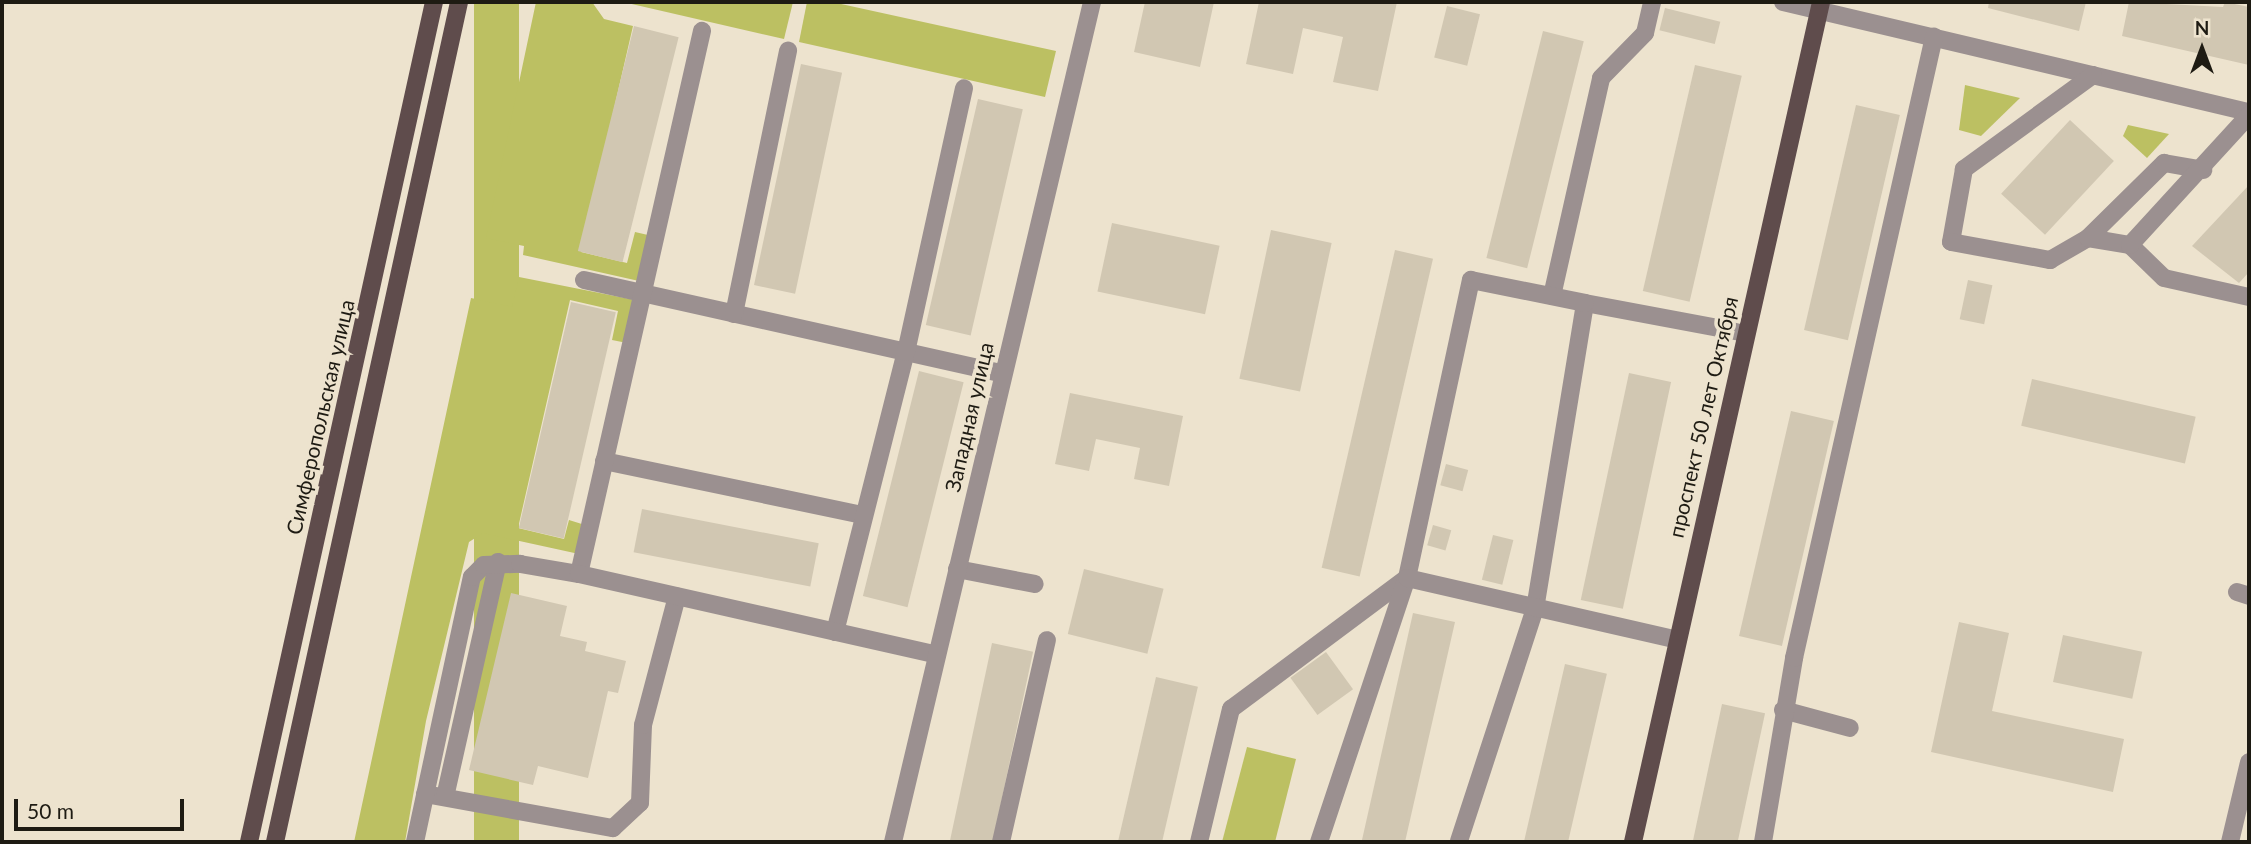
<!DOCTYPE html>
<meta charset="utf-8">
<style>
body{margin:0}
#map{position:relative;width:2251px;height:844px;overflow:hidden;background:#ede3ce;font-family:Lato,sans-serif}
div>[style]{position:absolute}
.green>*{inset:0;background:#bcc062;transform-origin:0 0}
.building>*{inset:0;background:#d1c7b2;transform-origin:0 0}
.minor>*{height:18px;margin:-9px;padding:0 9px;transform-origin:9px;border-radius:9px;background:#9b9090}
.major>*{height:18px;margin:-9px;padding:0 9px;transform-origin:9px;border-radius:9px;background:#5f4c4c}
span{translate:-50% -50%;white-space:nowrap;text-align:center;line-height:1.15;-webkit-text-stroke:7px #ede3ce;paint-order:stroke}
.street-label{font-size:21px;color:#1e1b13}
.frame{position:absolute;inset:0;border:4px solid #1e1b13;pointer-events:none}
.north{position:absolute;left:2167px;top:14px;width:70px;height:70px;-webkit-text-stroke:5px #ede3ce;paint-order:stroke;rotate:0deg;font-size:19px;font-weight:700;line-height:28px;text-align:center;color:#1e1b13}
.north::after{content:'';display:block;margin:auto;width:24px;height:32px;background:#1e1b13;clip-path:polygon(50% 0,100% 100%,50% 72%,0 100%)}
.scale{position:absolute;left:14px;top:799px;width:170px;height:32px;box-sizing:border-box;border:4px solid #1e1b13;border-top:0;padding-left:9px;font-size:21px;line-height:24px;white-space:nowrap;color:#1e1b13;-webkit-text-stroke:5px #ede3ce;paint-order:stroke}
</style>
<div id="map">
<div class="green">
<i style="left:474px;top:2px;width:45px;height:860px"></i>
<i style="clip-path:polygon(536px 2px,592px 2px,604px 19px,633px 26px,581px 252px,627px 263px,635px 232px,648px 235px,639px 281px,523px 255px,524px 246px,486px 238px)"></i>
<i style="clip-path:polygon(623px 2px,793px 2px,784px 39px)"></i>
<i style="clip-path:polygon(807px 2px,832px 2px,1056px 51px,1045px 97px,799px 42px)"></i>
<i style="clip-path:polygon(1965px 85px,2020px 98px,1981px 136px,1959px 130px)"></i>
<i style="clip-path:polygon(2128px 125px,2169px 134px,2147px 158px,2123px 136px)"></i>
<i style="clip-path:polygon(519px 277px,635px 300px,627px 343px,612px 340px,618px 311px,570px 300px,518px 528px,564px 539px,569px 520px,585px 525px,579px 554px,483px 533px,469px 542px,426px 721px,405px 842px,354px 842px,471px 298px,512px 307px)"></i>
<i style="clip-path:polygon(1247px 747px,1296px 759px,1275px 842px,1222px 842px)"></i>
</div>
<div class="building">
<i style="clip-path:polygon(1145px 2px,1214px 2px,1200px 67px,1134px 52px)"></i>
<i style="clip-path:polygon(1259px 2px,1397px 2px,1378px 91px,1333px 82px,1343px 37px,1303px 28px,1293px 74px,1246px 64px)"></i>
<i style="clip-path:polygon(1989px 2px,2086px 2px,2079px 31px,1988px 8px)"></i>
<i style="clip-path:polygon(2129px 2px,2223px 7px,2225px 2px,2249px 7px,2249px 65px,2122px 36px)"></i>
<i style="left:1447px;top:6px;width:34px;height:53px;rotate:14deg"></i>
<i style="left:1665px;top:8px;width:57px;height:23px;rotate:14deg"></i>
<i style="left:634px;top:26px;width:46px;height:232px;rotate:14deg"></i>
<i style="left:1543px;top:31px;width:42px;height:234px;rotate:14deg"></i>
<i style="left:801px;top:64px;width:42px;height:226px;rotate:12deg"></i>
<i style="left:1695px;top:65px;width:48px;height:232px;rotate:13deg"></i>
<i style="left:978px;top:99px;width:46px;height:232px;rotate:13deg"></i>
<i style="left:1856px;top:105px;width:45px;height:231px;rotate:13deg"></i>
<i style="left:2070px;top:120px;width:60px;height:101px;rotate:43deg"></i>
<i style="clip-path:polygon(2249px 185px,2249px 272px,2239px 283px,2192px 246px)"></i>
<i style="left:1112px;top:223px;width:110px;height:70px;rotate:12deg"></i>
<i style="left:1271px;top:230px;width:62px;height:152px;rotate:12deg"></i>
<i style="left:1395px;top:250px;width:39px;height:326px;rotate:13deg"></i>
<i style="left:1968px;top:280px;width:25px;height:40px;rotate:12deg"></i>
<i style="left:571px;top:302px;width:46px;height:232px;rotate:13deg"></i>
<i style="left:919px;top:371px;width:46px;height:232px;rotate:14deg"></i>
<i style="left:1629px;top:373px;width:43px;height:232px;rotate:12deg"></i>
<i style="left:2032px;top:379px;width:168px;height:48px;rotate:13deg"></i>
<i style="clip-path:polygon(1070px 393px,1183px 416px,1169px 486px,1134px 479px,1140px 448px,1096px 439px,1089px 471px,1055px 464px)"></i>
<i style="left:1791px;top:411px;width:44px;height:231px;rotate:13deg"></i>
<i style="left:1446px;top:464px;width:23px;height:22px;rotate:15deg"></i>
<i style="left:642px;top:509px;width:180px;height:44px;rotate:11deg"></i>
<i style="left:1433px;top:525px;width:19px;height:21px;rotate:16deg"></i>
<i style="left:1493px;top:535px;width:21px;height:46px;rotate:14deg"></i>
<i style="left:1084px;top:569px;width:82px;height:67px;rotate:14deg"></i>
<i style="clip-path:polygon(511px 593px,567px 606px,560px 636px,587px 642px,585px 651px,626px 661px,618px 693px,608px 691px,588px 778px,538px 766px,533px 785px,469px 770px)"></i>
<i style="clip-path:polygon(1413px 613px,1455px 622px,1405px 842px,1372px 842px,1362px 840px)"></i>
<i style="clip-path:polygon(1959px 622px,2009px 633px,1992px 711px,2124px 739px,2113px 792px,1931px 752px)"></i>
<i style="left:2063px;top:635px;width:81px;height:48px;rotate:12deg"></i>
<i style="left:992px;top:643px;width:42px;height:204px;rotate:12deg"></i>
<i style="left:1326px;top:652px;width:46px;height:44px;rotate:54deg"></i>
<i style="left:1565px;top:664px;width:43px;height:183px;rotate:13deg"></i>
<i style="left:1156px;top:677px;width:43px;height:169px;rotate:13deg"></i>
<i style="left:1722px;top:704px;width:44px;height:141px;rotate:12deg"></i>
</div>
<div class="minor">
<i style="left:1783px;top:2px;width:479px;rotate:13.3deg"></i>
<i style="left:2093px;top:75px;width:160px;rotate:143.9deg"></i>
<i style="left:1964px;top:169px;width:74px;rotate:100.1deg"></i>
<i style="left:1951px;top:242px;width:101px;rotate:10.3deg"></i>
<i style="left:2050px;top:260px;width:44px;rotate:-30.1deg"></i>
<i style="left:2088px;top:238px;width:43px;rotate:9.5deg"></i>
<i style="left:2130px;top:245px;width:47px;rotate:44.1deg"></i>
<i style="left:2164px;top:278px;width:87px;rotate:12.6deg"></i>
<i style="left:2088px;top:238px;width:107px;rotate:-44.6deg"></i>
<i style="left:2164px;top:163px;width:40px;rotate:10deg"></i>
<i style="left:2130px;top:245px;width:176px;rotate:-47.5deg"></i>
<i style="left:584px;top:280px;width:427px;rotate:12.6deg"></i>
<i style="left:1552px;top:296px;width:223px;rotate:-77.3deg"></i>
<i style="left:1601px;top:78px;width:63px;rotate:-45.6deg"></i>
<i style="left:1645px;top:33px;width:32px;rotate:-77deg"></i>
<i style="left:734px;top:314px;width:269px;rotate:-78.4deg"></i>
<i style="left:604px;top:461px;width:265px;rotate:11.8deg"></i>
<i style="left:957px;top:569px;width:79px;rotate:10.9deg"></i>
<i style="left:579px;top:574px;width:557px;rotate:-77.24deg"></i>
<i style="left:2237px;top:592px;width:13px;rotate:18deg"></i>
<i style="left:835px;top:632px;width:289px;rotate:-75.8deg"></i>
<i style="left:906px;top:352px;width:270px;rotate:-77.6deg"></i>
<i style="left:1783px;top:710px;width:69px;rotate:15deg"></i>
<i style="left:425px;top:794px;width:191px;rotate:10.3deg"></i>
<i style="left:613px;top:828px;width:37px;rotate:-43deg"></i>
<i style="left:640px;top:803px;width:78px;rotate:-87.8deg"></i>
<i style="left:643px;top:725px;width:133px;rotate:-75.2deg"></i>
<i style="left:445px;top:797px;width:241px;rotate:-77.3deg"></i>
<i style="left:1459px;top:841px;width:244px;rotate:-71.9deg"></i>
<i style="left:1535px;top:609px;width:310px;rotate:-80.7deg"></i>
<i style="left:1585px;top:303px;width:163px;rotate:10.6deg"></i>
<i style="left:415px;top:842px;width:271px;rotate:-77.9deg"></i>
<i style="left:472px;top:577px;width:17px;rotate:-45deg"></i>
<i style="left:484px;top:565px;width:36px;rotate:-2deg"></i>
<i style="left:520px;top:564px;width:60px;rotate:9.6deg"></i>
<i style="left:579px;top:574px;width:367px;rotate:12.7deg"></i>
<i style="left:893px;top:842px;width:863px;rotate:-76.67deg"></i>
<i style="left:1001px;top:842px;width:207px;rotate:-77.2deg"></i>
<i style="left:1199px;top:842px;width:137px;rotate:-76.5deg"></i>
<i style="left:1231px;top:709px;width:219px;rotate:-36.7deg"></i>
<i style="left:1407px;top:578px;width:305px;rotate:-77.9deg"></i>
<i style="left:1471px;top:280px;width:116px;rotate:11.4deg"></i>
<i style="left:1319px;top:842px;width:278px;rotate:-71.6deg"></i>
<i style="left:1407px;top:578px;width:277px;rotate:12.9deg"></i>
<i style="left:1763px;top:842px;width:187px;rotate:-80.4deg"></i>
<i style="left:1794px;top:658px;width:637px;rotate:-77.3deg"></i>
<i style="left:2230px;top:842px;width:82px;rotate:-76.6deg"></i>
</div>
<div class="major">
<i style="left:249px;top:842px;width:860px;rotate:-77.58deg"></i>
<i style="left:275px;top:842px;width:860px;rotate:-77.64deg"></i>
<i style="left:1633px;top:842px;width:861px;rotate:-77.38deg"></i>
</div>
<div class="street-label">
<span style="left:320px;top:417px;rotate:-77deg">Симферопольская улица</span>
<span style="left:969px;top:417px;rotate:-77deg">Западная улица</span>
<span style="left:1703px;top:417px;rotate:-77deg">проспект 50 лет Октября</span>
</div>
<div class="frame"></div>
<div class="north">N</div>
<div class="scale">50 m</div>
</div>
